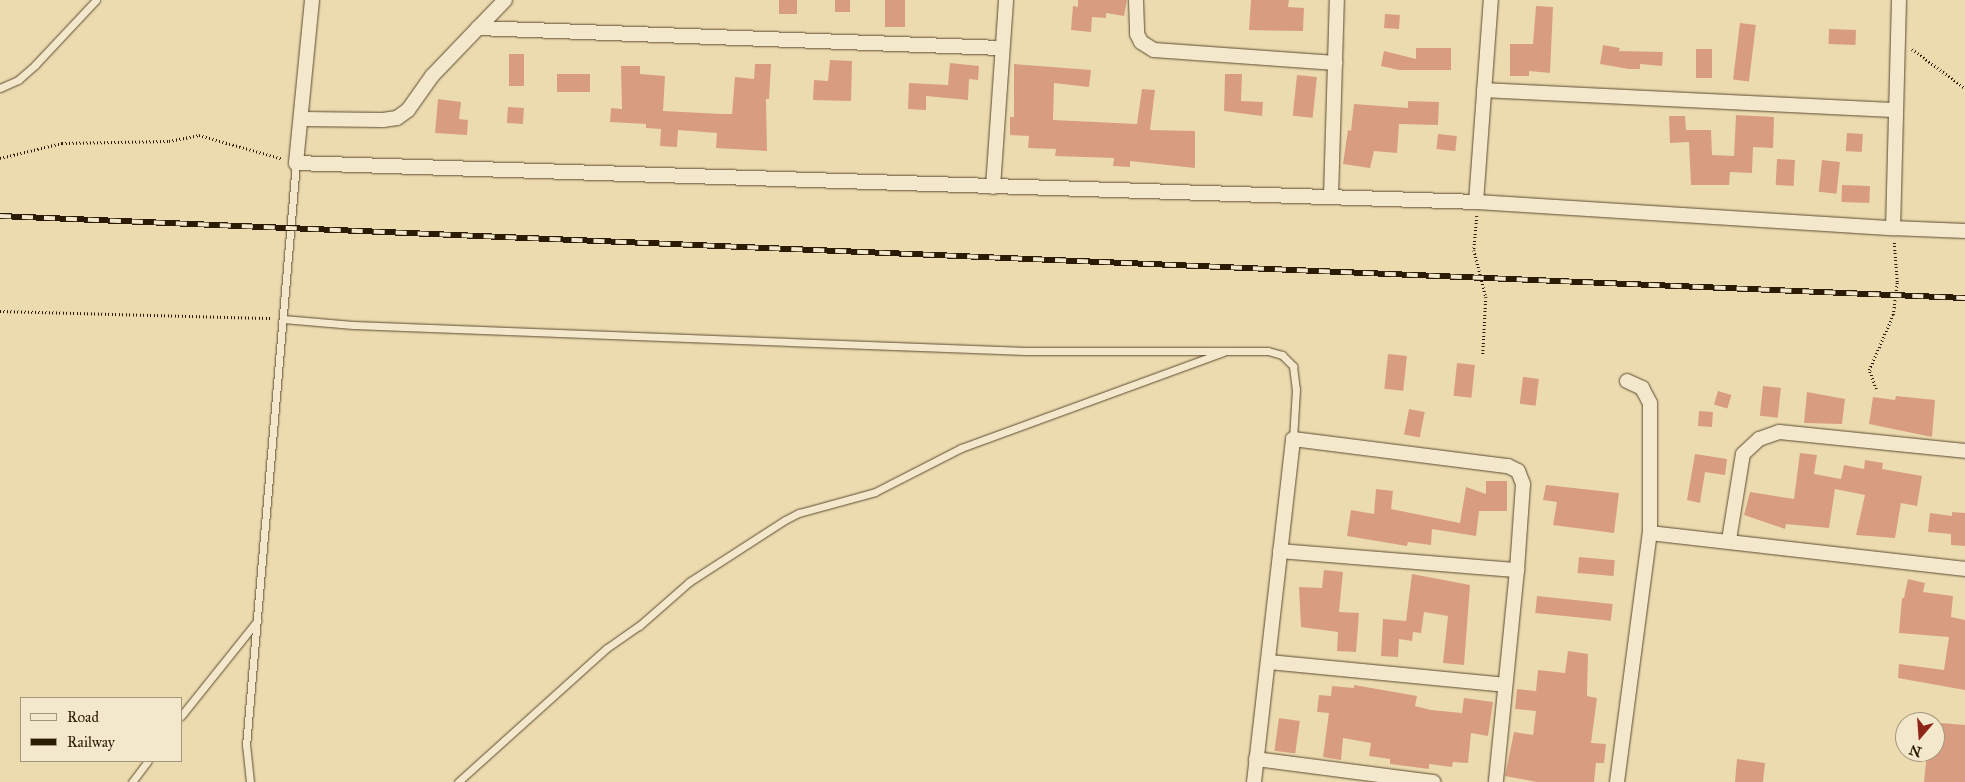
<!DOCTYPE html>
<style>
body{margin:0}
#map{position:relative;width:1965px;height:782px;overflow:hidden;background:#eddbb0;font-family:"IM FELL Great Primer",serif}
div>[style]{position:absolute}
.building>*{inset:0;background:#d89d80;transform-origin:0 0}
.path>*{height:2.5px;margin-top:-1.25px;transform-origin:0;background:repeating-linear-gradient(90deg,#2b1b04 0 1px,transparent 0 3.5px)}
.roads{filter:drop-shadow(0 0 1px #5c4b2f) drop-shadow(0 0 1px #5c4b2f)}
.lane>*{height:7px;margin:-3.5px;padding:0 3.5px;transform-origin:3.5px;border-radius:3.5px;background:#f3e8cc}
.street>*{height:14px;margin:-7px;padding:0 7px;transform-origin:7px;border-radius:7px;background:#f3e8cc}
.rail>*{height:5.5px;margin-top:-2.75px;transform-origin:0;background:repeating-linear-gradient(90deg,#f3e8cc 0 11px,#2b1b04 0 22px);box-sizing:border-box;border-block:1px solid #2b1b04}
span{translate:-50% -50%;white-space:nowrap;text-align:center;line-height:1.15;-webkit-text-stroke:4.5px #f3e8cc;paint-order:stroke}
.legend{position:absolute;left:20px;top:697px;width:162px;height:65px;box-sizing:border-box;background:#f3e8cc;border:1px solid #a3967c;margin:0;padding:6px 9px;list-style:none;font-size:15px;color:#2b1b04}
.legend li{display:flex;align-items:center;gap:10px;height:25px}
.legend b{width:25px;border:1px solid #a3967c}
.north{position:absolute;left:1895px;top:712px;width:50px;height:50px;box-sizing:border-box;background:#f3e8cc;border:1px solid #a3967c;border-radius:50%;rotate:198deg;font-size:14px;font-weight:700;line-height:20px;text-align:center;color:#2b1b04}
.north::after{content:'';display:block;margin:auto;width:18px;height:22px;background:#8f2418;clip-path:polygon(50% 0,100% 100%,50% 72%,0 100%)}
</style>
<div id="map">
<div class="building">
<i style="left:779px;top:0;width:18px;height:14px"></i>
<i style="left:835px;top:0;width:15px;height:12px"></i>
<i style="left:885px;top:0;width:20px;height:27px"></i>
<i style="clip-path:polygon(1078px 0,1127px 0,1124px 16px,1106px 13px,1106px 18px,1092px 17px,1091px 32px,1071px 30px,1073px 6px,1078px 7px)"></i>
<i style="clip-path:polygon(1251px 0,1289px 0,1288px 7px,1304px 8px,1303px 31px,1249px 30px)"></i>
<i style="clip-path:polygon(1536px 6px,1553px 7px,1550px 73px,1529px 71px,1529px 76px,1510px 76px,1510px 44px,1533px 44px)"></i>
<i style="left:1385px;top:14px;width:15px;height:14px;rotate:4deg"></i>
<i style="left:1740px;top:23px;width:16px;height:57px;rotate:7deg"></i>
<i style="left:1829px;top:29px;width:27px;height:15px;rotate:2deg"></i>
<i style="clip-path:polygon(1603px 45px,1620px 48px,1619px 51px,1663px 52px,1662px 66px,1640px 64px,1640px 69px,1629px 69px,1600px 64px)"></i>
<i style="clip-path:polygon(1416px 48px,1451px 48px,1451px 70px,1399px 70px,1381px 66px,1384px 51px,1416px 59px)"></i>
<i style="left:1696px;top:49px;width:16px;height:29px"></i>
<i style="left:509px;top:54px;width:15px;height:32px"></i>
<i style="clip-path:polygon(830px 60px,852px 61px,851px 101px,813px 100px,814px 80px,828px 81px)"></i>
<i style="clip-path:polygon(950px 63px,979px 66px,978px 80px,969px 79px,968px 100px,926px 96px,926px 110px,908px 109px,909px 83px,948px 85px)"></i>
<i style="clip-path:polygon(755px 64px,771px 64px,769px 99px,766px 99px,767px 151px,716px 148px,717px 133px,678px 130px,677px 147px,660px 146px,661px 129px,646px 128px,646px 124px,610px 122px,611px 108px,622px 109px,621px 66px,640px 66px,640px 74px,665px 76px,663px 111px,722px 114px,732px 114px,735px 77px,754px 79px)"></i>
<i style="clip-path:polygon(1014px 64px,1091px 70px,1089px 87px,1054px 83px,1053px 120px,1137px 124px,1142px 89px,1155px 90px,1150px 130px,1195px 131px,1195px 168px,1130px 161px,1130px 167px,1113px 166px,1114px 158px,1055px 156px,1056px 149px,1028px 148px,1029px 136px,1010px 135px,1010px 117px,1014px 117px)"></i>
<i style="left:590px;top:74px;width:18px;height:33px;rotate:90deg"></i>
<i style="clip-path:polygon(1225px 74px,1242px 74px,1241px 101px,1263px 102px,1262px 116px,1224px 111px)"></i>
<i style="left:1297px;top:75px;width:20px;height:41px;rotate:6deg"></i>
<i style="clip-path:polygon(438px 99px,461px 102px,459px 119px,468px 120px,467px 135px,435px 133px)"></i>
<i style="clip-path:polygon(1408px 101px,1439px 102px,1438px 125px,1399px 124px,1397px 153px,1374px 151px,1370px 168px,1343px 164px,1348px 130px,1351px 131px,1354px 104px,1408px 108px)"></i>
<i style="left:508px;top:107px;width:16px;height:16px;rotate:4deg"></i>
<i style="clip-path:polygon(1736px 115px,1774px 117px,1773px 148px,1753px 147px,1752px 173px,1730px 172px,1729px 185px,1691px 185px,1689px 142px,1670px 143px,1669px 116px,1685px 116px,1686px 130px,1711px 130px,1712px 155px,1734px 156px)"></i>
<i style="left:1847px;top:133px;width:16px;height:18px;rotate:4deg"></i>
<i style="left:1438px;top:134px;width:19px;height:15px;rotate:6deg"></i>
<i style="left:1777px;top:159px;width:18px;height:26px;rotate:3deg"></i>
<i style="left:1822px;top:160px;width:18px;height:32px;rotate:6deg"></i>
<i style="left:1842px;top:185px;width:28px;height:17px;rotate:2deg"></i>
<i style="left:1388px;top:354px;width:19px;height:35px;rotate:6deg"></i>
<i style="left:1457px;top:363px;width:18px;height:33px;rotate:6deg"></i>
<i style="left:1523px;top:377px;width:16px;height:27px;rotate:7deg"></i>
<i style="left:1763px;top:386px;width:18px;height:30px;rotate:6deg"></i>
<i style="left:1718px;top:391px;width:14px;height:14px;rotate:17deg"></i>
<i style="clip-path:polygon(1807px 392px,1845px 399px,1842px 424px,1804px 423px)"></i>
<i style="clip-path:polygon(1896px 396px,1935px 400px,1932px 437px,1869px 424px,1873px 397px,1895px 400px)"></i>
<i style="left:1409px;top:409px;width:16px;height:26px;rotate:11deg"></i>
<i style="left:1699px;top:411px;width:14px;height:15px;rotate:4deg"></i>
<i style="clip-path:polygon(1800px 453px,1817px 455px,1814px 474px,1841px 479px,1844px 465px,1864px 469px,1865px 460px,1883px 463px,1882px 469px,1922px 476px,1917px 506px,1901px 503px,1895px 538px,1856px 535px,1865px 495px,1835px 489px,1829px 528px,1786px 524px,1785px 529px,1744px 515px,1750px 492px,1794px 499px)"></i>
<i style="clip-path:polygon(1695px 454px,1727px 459px,1725px 475px,1705px 472px,1700px 503px,1687px 500px)"></i>
<i style="clip-path:polygon(1486px 481px,1507px 481px,1507px 511px,1479px 511px,1476px 536px,1432px 529px,1431px 545px,1408px 542px,1407px 546px,1347px 536px,1351px 510px,1374px 514px,1376px 489px,1393px 491px,1391px 509px,1460px 523px,1466px 487px,1486px 494px)"></i>
<i style="clip-path:polygon(1546px 485px,1619px 493px,1614px 533px,1553px 525px,1557px 502px,1543px 500px)"></i>
<i style="clip-path:polygon(1952px 512px,1965px 513px,1965px 546px,1951px 545px,1951px 534px,1928px 532px,1930px 513px,1952px 516px)"></i>
<i style="left:1579px;top:557px;width:36px;height:16px;rotate:5deg"></i>
<i style="clip-path:polygon(1324px 570px,1343px 572px,1339px 612px,1359px 613px,1356px 652px,1337px 651px,1338px 632px,1301px 627px,1299px 587px,1322px 588px)"></i>
<i style="clip-path:polygon(1412px 574px,1470px 585px,1464px 665px,1443px 663px,1448px 616px,1424px 612px,1421px 633px,1413px 632px,1412px 641px,1399px 639px,1398px 657px,1381px 656px,1383px 619px,1406px 621px)"></i>
<i style="clip-path:polygon(1908px 579px,1925px 583px,1923px 592px,1953px 596px,1951px 617px,1965px 620px,1965px 690px,1898px 678px,1899px 664px,1944px 670px,1949px 637px,1899px 633px,1902px 598px,1904px 598px)"></i>
<i style="left:1537px;top:596px;width:76px;height:17px;rotate:6deg"></i>
<i style="clip-path:polygon(1568px 651px,1588px 654px,1587px 696px,1597px 698px,1591px 743px,1606px 744px,1604px 763px,1596px 763px,1594px 782px,1537px 782px,1505px 776px,1514px 732px,1533px 735px,1536px 711px,1515px 709px,1517px 689px,1536px 691px,1538px 670px,1565px 673px)"></i>
<i style="clip-path:polygon(1354px 685px,1417px 696px,1415px 706px,1431px 710px,1462px 713px,1464px 698px,1493px 702px,1488px 736px,1471px 733px,1468px 763px,1453px 762px,1452px 767px,1429px 764px,1429px 769px,1390px 764px,1390px 759px,1369px 756px,1371px 743px,1343px 738px,1341px 760px,1323px 757px,1329px 713px,1317px 712px,1319px 695px,1331px 696px,1332px 686px,1354px 688px)"></i>
<i style="left:1279px;top:718px;width:21px;height:33px;rotate:8deg"></i>
<i style="clip-path:polygon(1941px 723px,1965px 725px,1965px 782px,1924px 782px,1927px 752px,1935px 752px,1935px 744px,1939px 745px)"></i>
<i style="clip-path:polygon(1737px 759px,1765px 763px,1763px 782px,1735px 782px)"></i>
</div>
<div class="path">
<i style="left:1912px;top:49px;width:66px;rotate:36.3deg"></i>
<i style="left:0;top:158px;width:64px;rotate:-13.6deg"></i>
<i style="left:62px;top:143px;width:107px;rotate:-1.1deg"></i>
<i style="left:169px;top:141px;width:31px;rotate:-11deg"></i>
<i style="left:199px;top:135px;width:87px;rotate:15.9deg"></i>
<i style="left:1477px;top:216px;width:34px;rotate:95deg"></i>
<i style="left:1474px;top:250px;width:49px;rotate:75.7deg"></i>
<i style="left:1486px;top:297px;width:57px;rotate:93deg"></i>
<i style="left:0;top:311px;width:272px;rotate:1.5deg"></i>
<i style="left:1876px;top:389px;width:20px;rotate:-110deg"></i>
<i style="left:1869px;top:370px;width:60px;rotate:-66.4deg"></i>
<i style="left:1893px;top:315px;width:33px;rotate:-83deg"></i>
<i style="left:1897px;top:282px;width:40px;rotate:-94.3deg"></i>
</div>
<div class="roads">
<div class="lane">
<i style="left:0;top:88px;width:20px;rotate:-24deg"></i>
<i style="left:18px;top:80px;width:23px;rotate:-41deg"></i>
<i style="left:35px;top:65px;width:89px;rotate:-46.8deg"></i>
<i style="left:283px;top:319px;width:70px;rotate:4.9deg"></i>
<i style="left:353px;top:325px;width:673px;rotate:2.22deg"></i>
<i style="left:1025px;top:351px;width:243px"></i>
<i style="left:1268px;top:351px;width:15px;rotate:16deg"></i>
<i style="left:1282px;top:355px;width:16px;rotate:45deg"></i>
<i style="left:1293px;top:366px;width:23px;rotate:83deg"></i>
<i style="left:1296px;top:389px;width:50px;rotate:93.4deg"></i>
<i style="left:181px;top:716px;width:122px;rotate:-51.3deg"></i>
<i style="left:132px;top:782px;width:26px;rotate:-53deg"></i>
<i style="left:250px;top:782px;width:36px;rotate:-96deg"></i>
<i style="left:246px;top:746px;width:585px;rotate:-85.1deg"></i>
<i style="left:458px;top:782px;width:200px;rotate:-42deg"></i>
<i style="left:607px;top:648px;width:39px;rotate:-35deg"></i>
<i style="left:639px;top:626px;width:67px;rotate:-41.3deg"></i>
<i style="left:689px;top:582px;width:114px;rotate:-32.9deg"></i>
<i style="left:785px;top:520px;width:16px;rotate:-27deg"></i>
<i style="left:799px;top:513px;width:79px;rotate:-15.4deg"></i>
<i style="left:875px;top:492px;width:97px;rotate:-27.1deg"></i>
<i style="left:961px;top:448px;width:279px;rotate:-20.1deg"></i>
</div>
<div class="street">
<i style="left:312px;top:0;width:164px;rotate:95.6deg"></i>
<i style="left:296px;top:163px;width:1181px;rotate:1.89deg"></i>
<i style="left:1476px;top:202px;width:418px;rotate:3.6deg"></i>
<i style="left:1136px;top:0;width:34px;rotate:88deg"></i>
<i style="left:1137px;top:34px;width:9px;rotate:63deg"></i>
<i style="left:1141px;top:42px;width:15px;rotate:32deg"></i>
<i style="left:1154px;top:50px;width:182px;rotate:4.1deg"></i>
<i style="left:1899px;top:0;width:228px;rotate:91.5deg"></i>
<i style="left:1893px;top:228px;width:72px;rotate:2.4deg"></i>
<i style="left:478px;top:28px;width:39px;rotate:-46deg"></i>
<i style="left:1484px;top:90px;width:412px;rotate:2.8deg"></i>
<i style="left:301px;top:119px;width:82px;rotate:0.7deg"></i>
<i style="left:383px;top:120px;width:14px;rotate:-8deg"></i>
<i style="left:397px;top:118px;width:14px;rotate:-36deg"></i>
<i style="left:408px;top:110px;width:42px;rotate:-54.8deg"></i>
<i style="left:432px;top:76px;width:66px;rotate:-46.2deg"></i>
<i style="left:478px;top:28px;width:523px;rotate:2.19deg"></i>
<i style="left:993px;top:187px;width:187px;rotate:-86deg"></i>
<i style="left:1331px;top:197px;width:197px;rotate:-88.3deg"></i>
<i style="left:1476px;top:202px;width:203px;rotate:-85.8deg"></i>
<i style="left:1627px;top:381px;width:17px;rotate:25deg"></i>
<i style="left:1642px;top:388px;width:17px;rotate:62deg"></i>
<i style="left:1650px;top:403px;width:130px;rotate:90deg"></i>
<i style="left:1729px;top:540px;width:87px;rotate:-80.8deg"></i>
<i style="left:1743px;top:454px;width:22px;rotate:-43deg"></i>
<i style="left:1759px;top:439px;width:21px;rotate:-19deg"></i>
<i style="left:1779px;top:432px;width:187px;rotate:5.8deg"></i>
<i style="left:1280px;top:551px;width:238px;rotate:4.6deg"></i>
<i style="left:1517px;top:570px;width:213px;rotate:95.7deg"></i>
<i style="left:1268px;top:662px;width:238px;rotate:5.5deg"></i>
<i style="left:1256px;top:759px;width:179px;rotate:7.4deg"></i>
<i style="left:1254px;top:782px;width:345px;rotate:-83.5deg"></i>
<i style="left:1293px;top:439px;width:217px;rotate:7.2deg"></i>
<i style="left:1508px;top:466px;width:11px;rotate:27deg"></i>
<i style="left:1518px;top:471px;width:14px;rotate:69deg"></i>
<i style="left:1523px;top:484px;width:86px;rotate:94deg"></i>
<i style="left:1617px;top:782px;width:251px;rotate:-82.5deg"></i>
<i style="left:1650px;top:533px;width:317px;rotate:6.5deg"></i>
</div>
</div>
<div class="rail">
<i style="left:0;top:216px;width:1967px;rotate:2.39deg"></i>
</div>
<ul class="legend">
<li><b style="height:6px;background:#f3e8cc"></b>Road</li>
<li><b style="height:6px;background:#2b1b04"></b>Railway</li>
</ul>
<div class="north">N</div>
</div>
